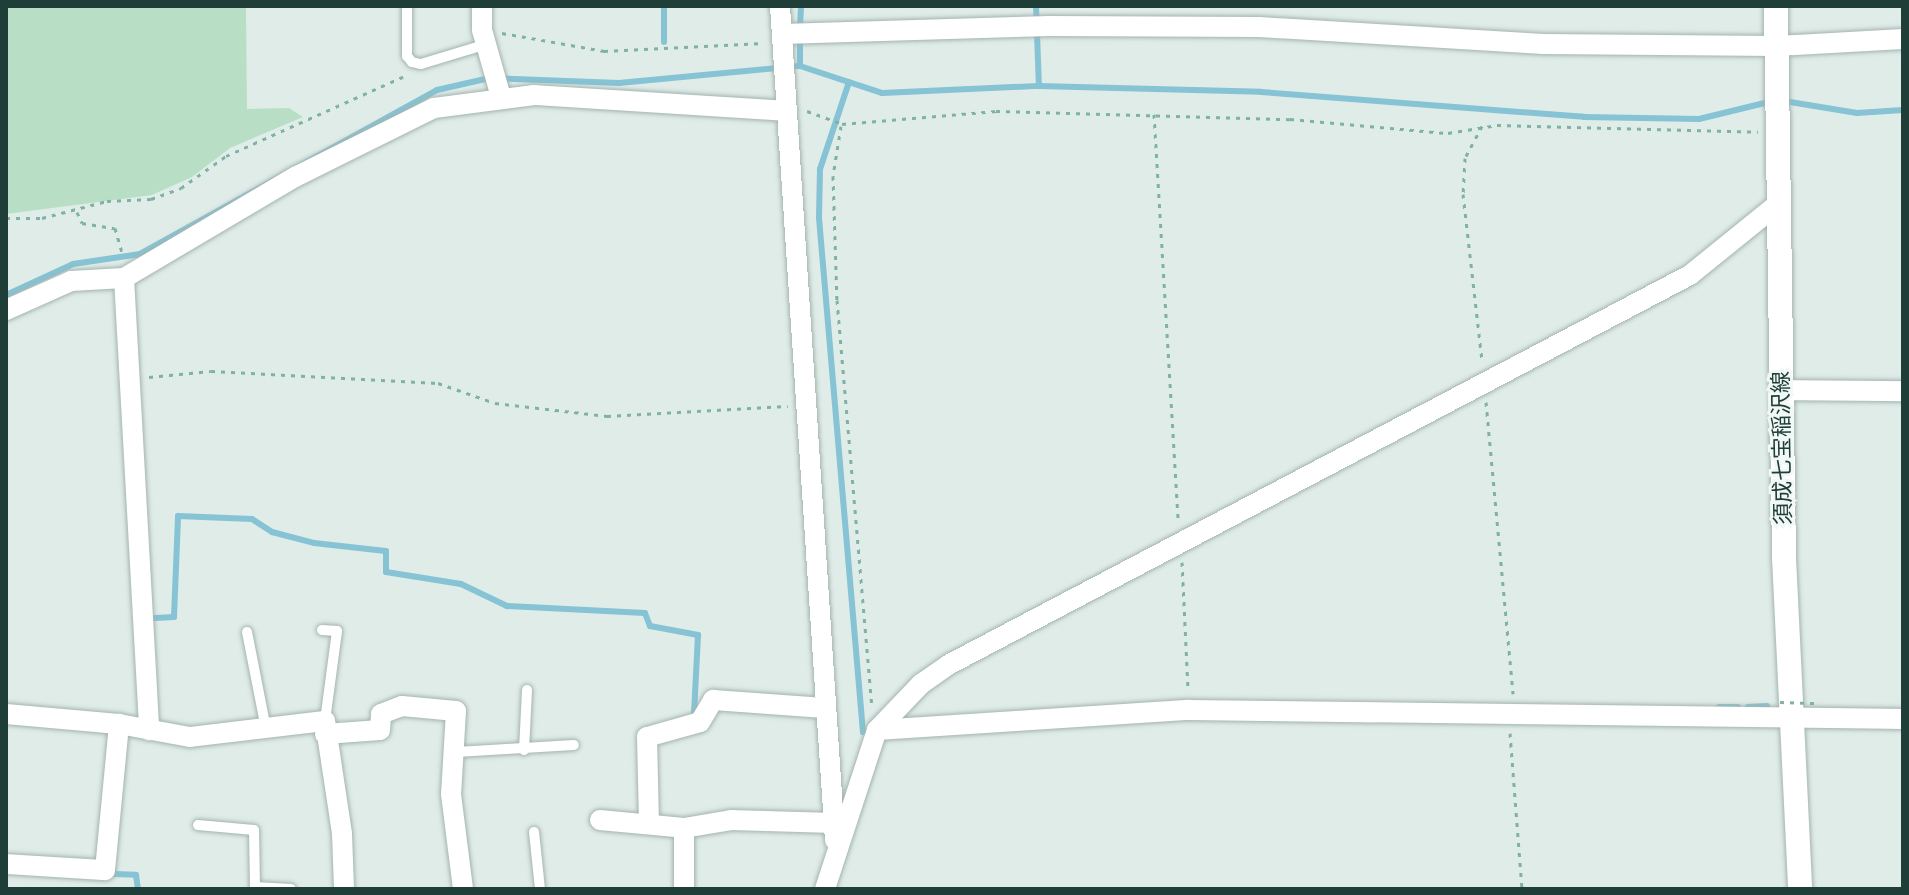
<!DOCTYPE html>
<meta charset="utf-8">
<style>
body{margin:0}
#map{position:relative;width:1909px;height:895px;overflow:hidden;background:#e0ece8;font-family:Raleway,"Noto Sans JP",sans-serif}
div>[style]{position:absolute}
.green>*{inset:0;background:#b8dfc5}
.stream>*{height:6px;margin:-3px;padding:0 3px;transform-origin:3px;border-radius:3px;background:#85c3d5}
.path>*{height:3px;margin-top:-1.5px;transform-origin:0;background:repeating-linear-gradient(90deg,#7fb2a5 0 4px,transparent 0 10px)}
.roads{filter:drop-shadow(0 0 2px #a3b4b0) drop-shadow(0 0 2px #a3b4b0)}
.service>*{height:10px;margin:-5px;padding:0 5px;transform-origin:5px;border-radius:5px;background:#fff}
.minor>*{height:20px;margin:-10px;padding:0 10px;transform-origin:10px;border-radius:10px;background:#fff}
.secondary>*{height:24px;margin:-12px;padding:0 12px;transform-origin:12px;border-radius:12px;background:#fff}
.path-bridge>*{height:3px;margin-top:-1.5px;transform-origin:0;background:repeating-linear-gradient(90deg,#7fb2a5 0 4px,transparent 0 10px)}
span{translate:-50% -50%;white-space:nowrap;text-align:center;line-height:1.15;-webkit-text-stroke:6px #f1f8f5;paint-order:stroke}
.street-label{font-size:22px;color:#203e38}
.frame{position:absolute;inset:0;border:8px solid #203e38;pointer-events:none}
</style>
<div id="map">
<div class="green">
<i style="clip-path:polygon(6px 6px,246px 6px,247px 109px,289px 108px,303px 117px,230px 148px,192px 177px,152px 195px,6px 214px)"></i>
</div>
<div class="stream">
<i style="left:1036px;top:6px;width:80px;rotate:87.9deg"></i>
<i style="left:800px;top:26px;width:20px;rotate:-87deg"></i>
<i style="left:664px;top:42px;width:36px;rotate:-90deg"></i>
<i style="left:800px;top:66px;width:25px;rotate:-90deg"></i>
<i style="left:849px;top:82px;width:92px;rotate:108.4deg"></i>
<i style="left:820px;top:169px;width:49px;rotate:91.2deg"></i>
<i style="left:819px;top:218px;width:516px;rotate:85.11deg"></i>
<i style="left:1784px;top:101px;width:74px;rotate:9.3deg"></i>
<i style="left:1857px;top:113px;width:46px;rotate:-3.7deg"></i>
<i style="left:6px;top:295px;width:74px;rotate:-24.8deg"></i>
<i style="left:73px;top:264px;width:68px;rotate:-8.5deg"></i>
<i style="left:140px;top:254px;width:339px;rotate:-28.9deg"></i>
<i style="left:437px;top:90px;width:54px;rotate:-12.8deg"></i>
<i style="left:490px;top:78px;width:129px;rotate:2.2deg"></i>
<i style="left:619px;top:83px;width:182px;rotate:-5.4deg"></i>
<i style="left:800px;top:66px;width:86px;rotate:18.2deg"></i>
<i style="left:882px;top:93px;width:157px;rotate:-2.6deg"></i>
<i style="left:1039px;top:86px;width:222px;rotate:1.5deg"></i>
<i style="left:1261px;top:92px;width:324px;rotate:4.4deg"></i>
<i style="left:1584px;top:117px;width:115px;rotate:1deg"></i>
<i style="left:1699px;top:119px;width:76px;rotate:-13.7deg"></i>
<i style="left:155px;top:618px;width:19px;rotate:-3deg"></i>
<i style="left:174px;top:617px;width:101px;rotate:-87.7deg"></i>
<i style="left:178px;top:516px;width:74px;rotate:2.3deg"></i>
<i style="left:252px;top:519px;width:24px;rotate:33deg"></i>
<i style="left:272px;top:532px;width:43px;rotate:14.7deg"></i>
<i style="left:314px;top:543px;width:72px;rotate:6.3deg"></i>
<i style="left:386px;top:551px;width:21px;rotate:90deg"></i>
<i style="left:386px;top:572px;width:76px;rotate:9.1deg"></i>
<i style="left:461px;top:584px;width:51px;rotate:25.6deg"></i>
<i style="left:507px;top:606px;width:138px;rotate:2.9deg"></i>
<i style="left:645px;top:613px;width:14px;rotate:69deg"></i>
<i style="left:650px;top:626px;width:49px;rotate:10.6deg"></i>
<i style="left:698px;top:635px;width:78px;rotate:92.9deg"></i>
<i style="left:1719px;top:707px;width:19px"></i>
<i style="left:1748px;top:707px;width:19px;rotate:-3deg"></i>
<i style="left:113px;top:869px;width:5px;rotate:90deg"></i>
<i style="left:113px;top:874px;width:23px;rotate:2deg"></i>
<i style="left:136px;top:875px;width:14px;rotate:82deg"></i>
</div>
<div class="path">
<i style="left:502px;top:33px;width:104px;rotate:10deg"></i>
<i style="left:604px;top:51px;width:160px;rotate:-2.9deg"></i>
<i style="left:807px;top:111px;width:37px;rotate:20deg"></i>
<i style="left:842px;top:124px;width:155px;rotate:-4.8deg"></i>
<i style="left:996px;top:111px;width:294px;rotate:1.6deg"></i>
<i style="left:1290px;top:119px;width:159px;rotate:5.1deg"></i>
<i style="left:1448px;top:133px;width:50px;rotate:-9.3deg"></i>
<i style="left:1497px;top:125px;width:261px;rotate:1.5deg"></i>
<i style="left:1154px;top:114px;width:408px;rotate:86.6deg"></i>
<i style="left:841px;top:126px;width:51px;rotate:99.1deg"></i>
<i style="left:833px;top:176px;width:124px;rotate:88.2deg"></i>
<i style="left:837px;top:300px;width:409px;rotate:85.1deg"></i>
<i style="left:1482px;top:126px;width:36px;rotate:118deg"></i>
<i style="left:1465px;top:158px;width:36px;rotate:93deg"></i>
<i style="left:1463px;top:194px;width:167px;rotate:83.5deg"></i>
<i style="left:77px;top:212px;width:12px;rotate:66deg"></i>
<i style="left:82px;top:223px;width:33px;rotate:9deg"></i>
<i style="left:115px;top:228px;width:29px;rotate:74deg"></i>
<i style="left:6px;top:218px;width:36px"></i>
<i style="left:42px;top:218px;width:67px;rotate:-14.7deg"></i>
<i style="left:107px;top:201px;width:44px;rotate:-2.6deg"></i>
<i style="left:151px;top:199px;width:32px;rotate:-20deg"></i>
<i style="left:181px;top:188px;width:55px;rotate:-35.4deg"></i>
<i style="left:226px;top:156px;width:196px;rotate:-24.1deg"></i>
<i style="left:149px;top:377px;width:62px;rotate:-5.5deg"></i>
<i style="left:211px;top:371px;width:227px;rotate:3deg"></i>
<i style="left:438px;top:383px;width:60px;rotate:19.3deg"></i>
<i style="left:495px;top:403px;width:113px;rotate:6.6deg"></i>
<i style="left:607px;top:416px;width:181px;rotate:-3.2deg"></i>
<i style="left:1486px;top:402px;width:293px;rotate:84.7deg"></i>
<i style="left:1182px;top:562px;width:129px;rotate:87.3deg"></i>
<i style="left:1510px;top:733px;width:156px;rotate:85.6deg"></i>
</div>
<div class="roads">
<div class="service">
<i style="left:407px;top:6px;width:50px;rotate:90deg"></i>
<i style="left:407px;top:56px;width:8px;rotate:50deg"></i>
<i style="left:412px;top:62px;width:9px;rotate:13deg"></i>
<i style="left:421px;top:64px;width:69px;rotate:-16.9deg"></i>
<i style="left:322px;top:630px;width:15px;rotate:4deg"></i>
<i style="left:337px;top:631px;width:91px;rotate:97.6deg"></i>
<i style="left:247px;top:632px;width:99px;rotate:78.9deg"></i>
<i style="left:524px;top:750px;width:60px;rotate:-87.1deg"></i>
<i style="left:456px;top:752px;width:118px;rotate:-3.4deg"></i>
<i style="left:198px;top:825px;width:56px;rotate:5.1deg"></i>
<i style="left:254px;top:830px;width:57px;rotate:89deg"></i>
<i style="left:255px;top:887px;width:36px;rotate:3deg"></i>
<i style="left:534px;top:832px;width:57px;rotate:84deg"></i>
</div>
<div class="minor">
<i style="left:482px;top:6px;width:24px;rotate:90deg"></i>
<i style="left:482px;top:30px;width:70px;rotate:74.2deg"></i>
<i style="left:780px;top:6px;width:836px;rotate:86.23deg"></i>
<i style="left:782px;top:34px;width:267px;rotate:-1.7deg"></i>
<i style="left:1049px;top:26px;width:210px;rotate:0.3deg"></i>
<i style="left:1259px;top:27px;width:285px;rotate:3.4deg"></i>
<i style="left:1543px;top:44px;width:233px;rotate:0.5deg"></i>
<i style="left:1776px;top:46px;width:127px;rotate:-3.2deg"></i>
<i style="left:124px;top:278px;width:453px;rotate:86.8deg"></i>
<i style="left:6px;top:310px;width:71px;rotate:-24deg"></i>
<i style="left:71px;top:281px;width:53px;rotate:-3.2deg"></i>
<i style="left:124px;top:278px;width:199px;rotate:-30.6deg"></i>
<i style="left:295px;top:177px;width:155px;rotate:-26.4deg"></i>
<i style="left:434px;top:108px;width:101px;rotate:-7.4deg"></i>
<i style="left:534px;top:95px;width:253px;rotate:3.6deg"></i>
<i style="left:1780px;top:390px;width:123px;rotate:0.5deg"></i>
<i style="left:6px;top:714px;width:113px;rotate:5.1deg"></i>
<i style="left:877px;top:730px;width:313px;rotate:-3.7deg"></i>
<i style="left:1189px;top:710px;width:714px;rotate:0.72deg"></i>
<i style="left:325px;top:734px;width:55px;rotate:-4.2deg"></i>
<i style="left:380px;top:730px;width:16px;rotate:-86deg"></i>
<i style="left:381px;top:714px;width:22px;rotate:-21deg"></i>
<i style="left:402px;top:706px;width:54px;rotate:5.3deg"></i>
<i style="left:456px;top:711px;width:83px;rotate:93.4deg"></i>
<i style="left:451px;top:794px;width:96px;rotate:82.8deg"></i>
<i style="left:600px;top:820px;width:84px;rotate:5.4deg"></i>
<i style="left:684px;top:828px;width:49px;rotate:-9.5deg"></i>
<i style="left:732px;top:820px;width:101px;rotate:1.7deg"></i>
<i style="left:649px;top:824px;width:87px;rotate:-91.3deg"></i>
<i style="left:647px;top:737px;width:55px;rotate:-15.8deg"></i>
<i style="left:700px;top:722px;width:26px;rotate:-59deg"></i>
<i style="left:713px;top:700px;width:112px;rotate:4.1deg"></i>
<i style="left:684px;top:828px;width:61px;rotate:90deg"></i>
<i style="left:6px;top:864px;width:99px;rotate:3.5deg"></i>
<i style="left:105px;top:870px;width:147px;rotate:-84.5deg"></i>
<i style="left:119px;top:724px;width:72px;rotate:10.4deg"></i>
<i style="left:190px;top:737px;width:136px;rotate:-6.8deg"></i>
<i style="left:325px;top:721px;width:114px;rotate:81.4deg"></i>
<i style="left:342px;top:834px;width:55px;rotate:87.9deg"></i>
<i style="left:825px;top:889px;width:167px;rotate:-71.9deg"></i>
<i style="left:877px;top:730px;width:64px;rotate:-46.3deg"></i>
<i style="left:921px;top:684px;width:33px;rotate:-35deg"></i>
<i style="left:948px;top:665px;width:838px;rotate:-27.73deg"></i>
<i style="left:1690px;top:275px;width:116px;rotate:-39deg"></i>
</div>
<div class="secondary">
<i style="left:1776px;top:6px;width:552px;rotate:89.17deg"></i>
<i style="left:1784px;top:558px;width:331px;rotate:87.2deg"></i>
</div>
</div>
<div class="path-bridge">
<i style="left:1780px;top:702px;width:38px;rotate:2deg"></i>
</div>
<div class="street-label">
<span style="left:1782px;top:448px;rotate:-91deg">須成七宝稲沢線</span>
</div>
<div class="frame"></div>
</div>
